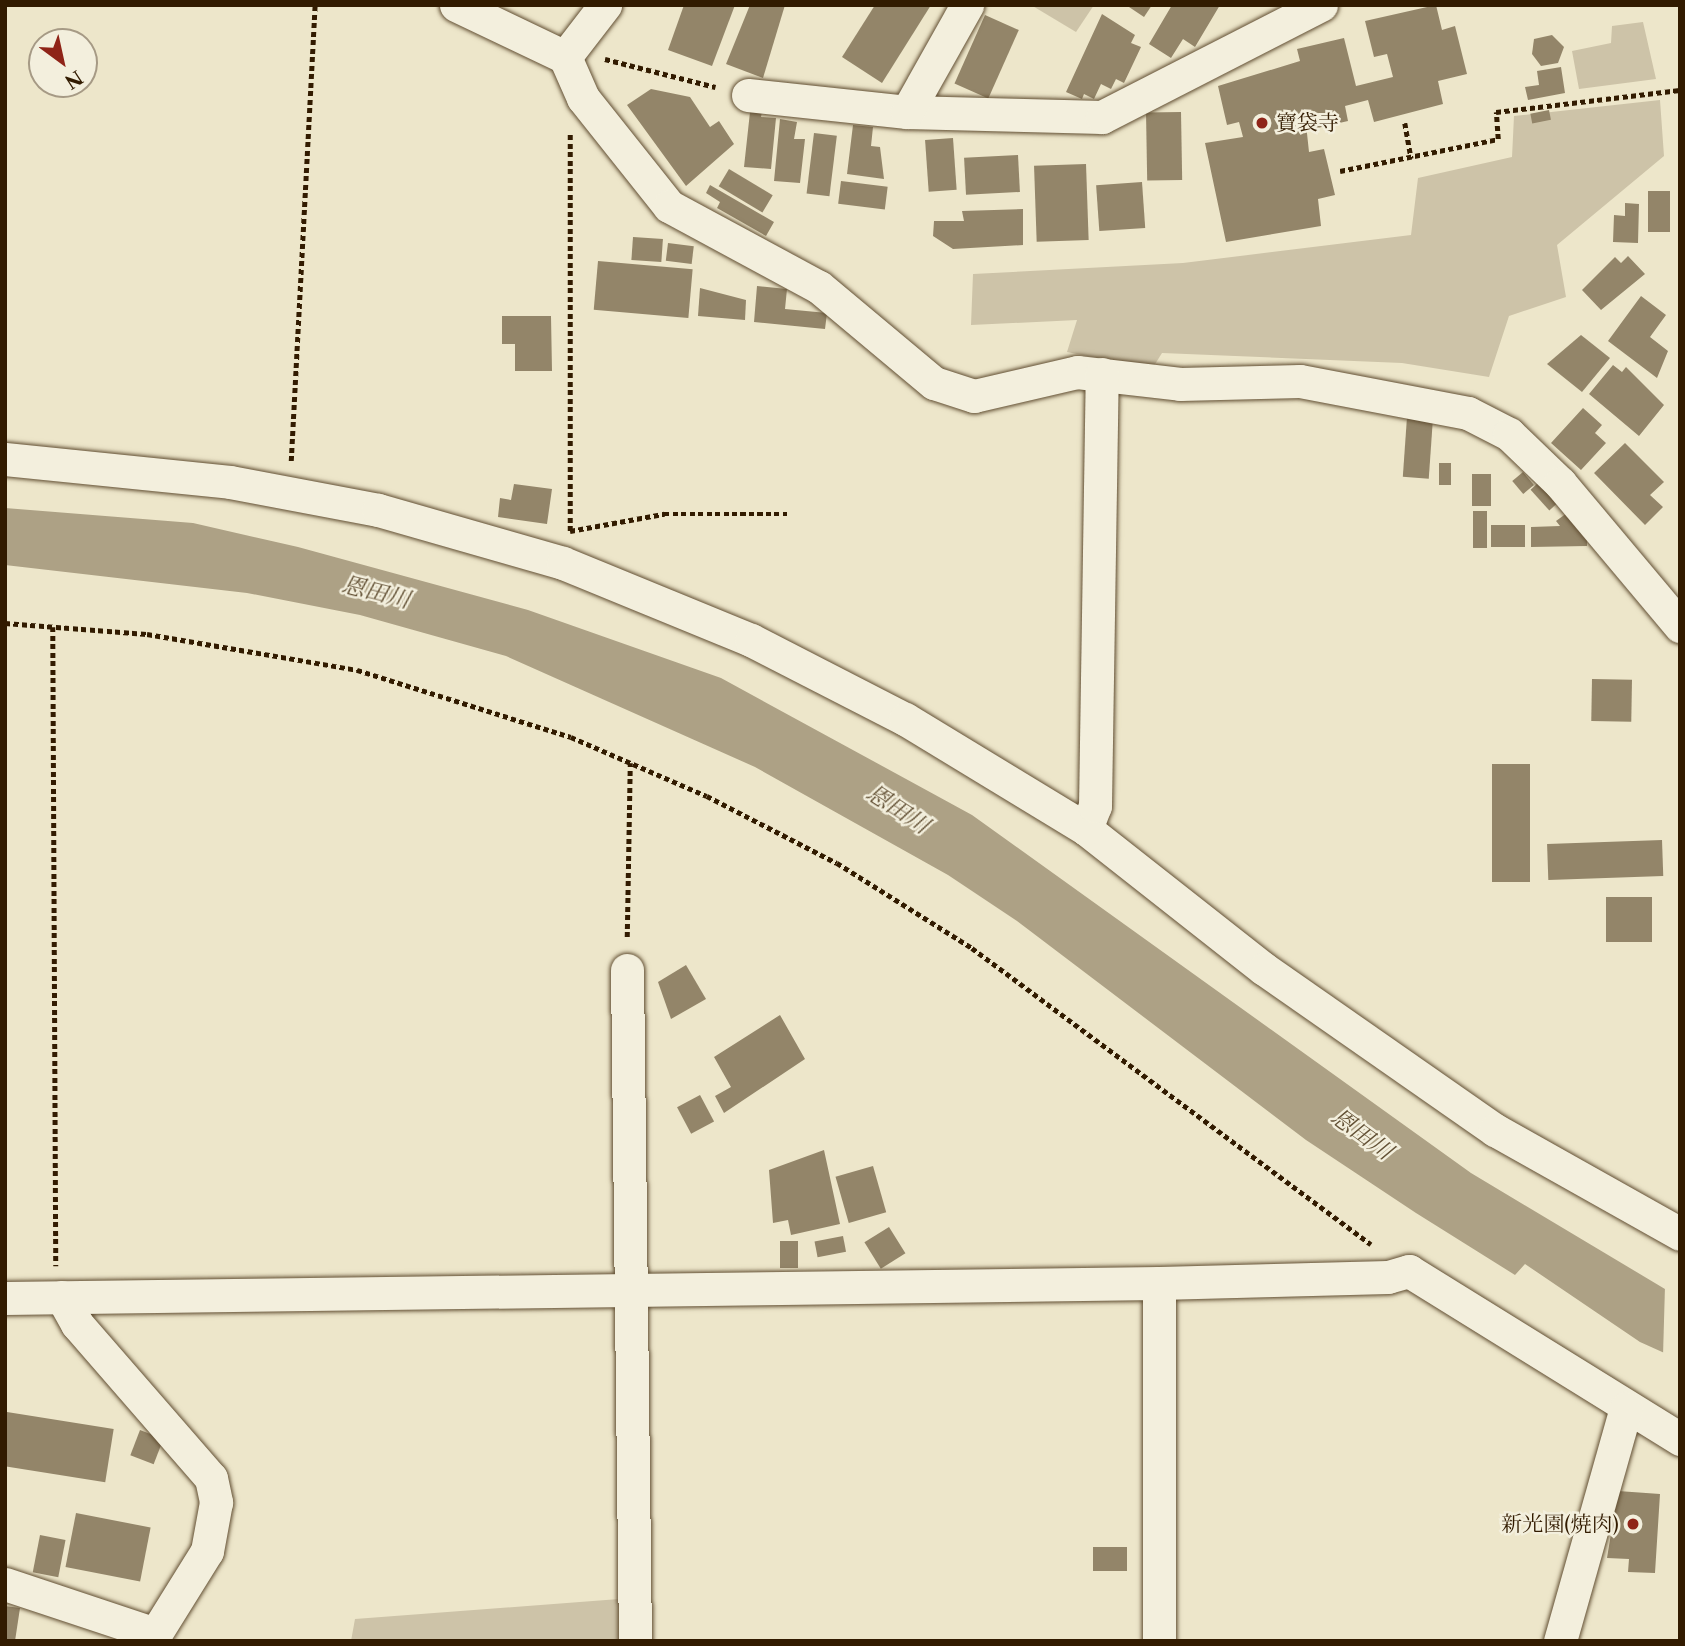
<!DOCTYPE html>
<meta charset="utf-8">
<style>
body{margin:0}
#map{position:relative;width:1685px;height:1646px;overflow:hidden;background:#ede6ca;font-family:"Libre Caslon Text","Noto Serif JP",serif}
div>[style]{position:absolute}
.green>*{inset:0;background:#cdc3a8}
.water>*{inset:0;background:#ada185}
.pier>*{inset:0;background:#ede6ca}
.building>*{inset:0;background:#938569;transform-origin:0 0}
.path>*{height:4.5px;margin-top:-2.25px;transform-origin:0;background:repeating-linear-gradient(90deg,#321b00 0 5px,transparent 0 8.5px)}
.roads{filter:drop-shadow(0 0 2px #614e32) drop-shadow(0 0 2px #614e32)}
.minor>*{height:33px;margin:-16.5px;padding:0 16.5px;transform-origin:16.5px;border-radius:16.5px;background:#f3efdd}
.dots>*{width:19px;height:19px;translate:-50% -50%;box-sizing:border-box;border:4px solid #f3efdd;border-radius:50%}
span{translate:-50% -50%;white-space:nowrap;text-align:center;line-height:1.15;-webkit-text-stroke:5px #f3efdd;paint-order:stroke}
.poi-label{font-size:21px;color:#321b00}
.left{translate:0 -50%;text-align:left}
.right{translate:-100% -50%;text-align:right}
.water-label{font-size:23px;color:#635135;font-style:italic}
.frame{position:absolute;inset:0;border:7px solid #321b00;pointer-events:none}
.north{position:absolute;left:28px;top:28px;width:70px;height:70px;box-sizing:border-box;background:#f3efdd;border:2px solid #a69a85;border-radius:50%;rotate:147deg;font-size:19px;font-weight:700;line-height:28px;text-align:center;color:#321b00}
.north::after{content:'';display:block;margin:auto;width:24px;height:32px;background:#8f2418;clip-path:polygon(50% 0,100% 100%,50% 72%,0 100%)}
</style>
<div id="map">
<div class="green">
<i style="clip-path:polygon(1031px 5px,1094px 5px,1076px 32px)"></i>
<i style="clip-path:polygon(1643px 22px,1656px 79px,1579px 89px,1572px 51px,1611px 43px,1612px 26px)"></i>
<i style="clip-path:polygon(1660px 100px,1664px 156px,1557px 245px,1566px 297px,1509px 316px,1489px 377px,1402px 363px,1162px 353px,1152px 369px,1067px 352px,1077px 320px,971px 325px,973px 274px,1183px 263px,1411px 235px,1418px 178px,1512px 157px,1514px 116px)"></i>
<i style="clip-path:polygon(619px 1599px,620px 1641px,351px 1641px,355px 1619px)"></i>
</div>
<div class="water">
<i style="clip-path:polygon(5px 508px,193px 523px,298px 547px,528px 610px,721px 678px,972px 815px,1471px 1173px,1680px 1298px,1680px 1360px,1640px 1342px,1525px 1264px,1515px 1275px,1416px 1213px,1306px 1140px,1017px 921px,948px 875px,755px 767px,506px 656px,360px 615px,247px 593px,5px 565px)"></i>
</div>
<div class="pier">
<i style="clip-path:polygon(1665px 1286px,1680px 1294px,1680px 1363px,1663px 1356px)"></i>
</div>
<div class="building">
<i style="clip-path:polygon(684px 5px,735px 5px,712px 66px,668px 50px)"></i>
<i style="clip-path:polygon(750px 5px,785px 5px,763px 78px,726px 64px)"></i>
<i style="clip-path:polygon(875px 5px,931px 5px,882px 83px,842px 57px)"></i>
<i style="clip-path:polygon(1126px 5px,1152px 5px,1144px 17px)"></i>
<i style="clip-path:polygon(1172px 5px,1220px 5px,1195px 47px,1183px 39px,1171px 58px,1149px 44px)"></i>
<i style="clip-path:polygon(1436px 5px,1442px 30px,1455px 26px,1467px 74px,1438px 81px,1443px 104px,1374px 122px,1368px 100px,1345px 106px,1348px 121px,1313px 129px,1309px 113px,1284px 119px,1286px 127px,1306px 124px,1309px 152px,1324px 149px,1335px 195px,1318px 199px,1321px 226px,1226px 242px,1205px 143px,1243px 137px,1239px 122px,1227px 125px,1218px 86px,1300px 61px,1297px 49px,1344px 38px,1356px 86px,1393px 77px,1387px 54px,1374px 57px,1365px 21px)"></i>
<i style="clip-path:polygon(1102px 14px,1135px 35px,1131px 43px,1141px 47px,1124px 83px,1116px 79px,1111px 89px,1101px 84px,1094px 99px,1084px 94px,1082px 99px,1066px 92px)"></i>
<i style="left:985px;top:15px;width:37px;height:75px;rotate:24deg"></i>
<i style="clip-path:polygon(1552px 35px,1564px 47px,1558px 63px,1541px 66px,1532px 54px,1534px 39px)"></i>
<i style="clip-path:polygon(1561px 67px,1565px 93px,1528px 100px,1525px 87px,1539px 85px,1537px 71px)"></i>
<i style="clip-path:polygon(651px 89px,690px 97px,710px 127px,719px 121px,734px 144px,686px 186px,627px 105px)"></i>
<i style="left:1549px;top:110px;width:10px;height:19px;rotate:79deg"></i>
<i style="clip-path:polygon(762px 111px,761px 117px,776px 118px,771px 169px,744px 167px,750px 112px)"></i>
<i style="left:1181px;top:112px;width:68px;height:35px;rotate:89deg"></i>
<i style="clip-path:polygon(780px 119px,797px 122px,794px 139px,805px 139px,800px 183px,774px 181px)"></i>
<i style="clip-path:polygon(853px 125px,873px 127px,871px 146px,880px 147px,884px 179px,847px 174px)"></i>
<i style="left:814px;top:133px;width:23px;height:61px;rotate:7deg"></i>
<i style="left:953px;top:138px;width:52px;height:28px;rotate:86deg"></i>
<i style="left:1018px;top:155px;width:37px;height:54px;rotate:87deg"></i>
<i style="left:1086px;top:164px;width:76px;height:52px;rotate:88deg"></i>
<i style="left:729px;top:169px;width:51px;height:20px;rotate:31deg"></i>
<i style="left:841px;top:181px;width:47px;height:23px;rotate:7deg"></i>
<i style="left:1142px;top:182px;width:46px;height:46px;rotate:86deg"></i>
<i style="clip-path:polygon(710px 185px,774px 222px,766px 236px,717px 208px,720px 202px,706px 193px)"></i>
<i style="left:1648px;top:191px;width:22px;height:41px"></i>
<i style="clip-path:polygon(1625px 203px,1639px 204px,1638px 243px,1613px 242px,1614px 215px,1625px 216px)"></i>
<i style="clip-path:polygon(1023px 209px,1023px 245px,953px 249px,933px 236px,934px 221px,964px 221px,962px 211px)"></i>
<i style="left:633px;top:237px;width:30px;height:23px;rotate:4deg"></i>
<i style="left:668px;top:243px;width:26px;height:18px;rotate:7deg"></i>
<i style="clip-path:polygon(1628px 256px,1645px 274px,1601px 310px,1582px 290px,1615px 257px,1621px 263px)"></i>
<i style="left:598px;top:261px;width:95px;height:49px;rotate:5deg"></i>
<i style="clip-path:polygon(757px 286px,787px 289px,785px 309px,827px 313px,825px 329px,754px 322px)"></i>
<i style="clip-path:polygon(700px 288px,746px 300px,745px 320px,698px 316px)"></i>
<i style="clip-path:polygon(1641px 296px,1666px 315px,1650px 337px,1668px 351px,1657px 378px,1608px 341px)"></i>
<i style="clip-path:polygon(502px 316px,551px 316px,552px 371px,515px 371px,515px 344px,502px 344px)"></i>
<i style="clip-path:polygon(1581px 335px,1610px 358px,1582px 392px,1547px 364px)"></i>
<i style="clip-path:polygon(1613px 365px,1622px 372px,1626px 367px,1664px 405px,1639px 436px,1589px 394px)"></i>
<i style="clip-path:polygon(1583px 408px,1602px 425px,1595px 433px,1606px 443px,1581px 470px,1551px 443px)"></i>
<i style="left:1407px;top:417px;width:26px;height:60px;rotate:4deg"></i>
<i style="clip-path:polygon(1625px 443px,1664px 482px,1650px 495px,1663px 507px,1645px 525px,1594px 473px)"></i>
<i style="left:1439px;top:463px;width:12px;height:22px"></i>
<i style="left:1523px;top:472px;width:17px;height:14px;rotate:50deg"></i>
<i style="left:1472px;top:474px;width:19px;height:32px"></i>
<i style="left:1538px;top:483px;width:28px;height:10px;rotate:48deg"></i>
<i style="clip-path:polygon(514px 484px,552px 489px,547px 524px,498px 517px,500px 498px,511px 500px)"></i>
<i style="left:1473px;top:511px;width:14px;height:37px"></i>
<i style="clip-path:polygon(1567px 513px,1587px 536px,1587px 546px,1531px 547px,1531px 527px,1560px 526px,1556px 521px)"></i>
<i style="left:1525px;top:525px;width:22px;height:34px;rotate:90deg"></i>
<i style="left:1592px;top:679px;width:40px;height:42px;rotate:1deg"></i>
<i style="left:1492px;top:764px;width:38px;height:118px"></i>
<i style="left:1662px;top:840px;width:36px;height:115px;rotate:88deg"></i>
<i style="left:1606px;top:897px;width:46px;height:45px"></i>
<i style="clip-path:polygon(686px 965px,706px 999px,671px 1019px,658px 982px)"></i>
<i style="clip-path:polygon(780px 1015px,805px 1059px,724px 1113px,715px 1096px,731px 1087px,714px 1057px)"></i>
<i style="left:700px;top:1095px;width:30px;height:26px;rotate:62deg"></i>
<i style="clip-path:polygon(824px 1150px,840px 1224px,791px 1235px,788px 1220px,773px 1223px,769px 1170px)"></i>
<i style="left:873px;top:1166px;width:48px;height:39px;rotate:74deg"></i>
<i style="left:889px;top:1227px;width:31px;height:29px;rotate:58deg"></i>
<i style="left:843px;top:1236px;width:16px;height:29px;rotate:79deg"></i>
<i style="left:780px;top:1241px;width:18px;height:27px"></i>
<i style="left:7px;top:1412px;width:108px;height:54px;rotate:9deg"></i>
<i style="left:140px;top:1430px;width:25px;height:27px;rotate:21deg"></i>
<i style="clip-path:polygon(1618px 1491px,1660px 1494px,1655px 1573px,1628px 1572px,1629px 1559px,1607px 1558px)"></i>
<i style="left:76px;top:1513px;width:76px;height:55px;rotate:11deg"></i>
<i style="left:40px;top:1535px;width:26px;height:38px;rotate:11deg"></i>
<i style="left:1093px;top:1547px;width:34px;height:24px"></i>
<i style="clip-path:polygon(5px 1606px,20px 1608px,15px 1641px,5px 1641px)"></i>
</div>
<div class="path">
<i style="left:605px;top:59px;width:114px;rotate:14.2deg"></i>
<i style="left:1405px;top:123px;width:36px;rotate:80deg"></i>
<i style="left:1340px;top:171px;width:161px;rotate:-11.4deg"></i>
<i style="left:1498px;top:139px;width:27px;rotate:-94deg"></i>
<i style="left:1496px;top:112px;width:185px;rotate:-6.8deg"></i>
<i style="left:291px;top:461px;width:457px;rotate:-87deg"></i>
<i style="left:570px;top:531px;width:397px;rotate:-90deg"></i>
<i style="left:570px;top:531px;width:96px;rotate:-10.3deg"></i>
<i style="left:664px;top:514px;width:123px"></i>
<i style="left:5px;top:623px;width:142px;rotate:4.4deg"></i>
<i style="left:147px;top:634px;width:213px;rotate:9.7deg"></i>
<i style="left:357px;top:670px;width:224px;rotate:17.4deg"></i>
<i style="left:571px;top:737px;width:148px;rotate:23.5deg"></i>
<i style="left:707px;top:796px;width:146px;rotate:27.3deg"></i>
<i style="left:837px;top:863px;width:160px;rotate:32.2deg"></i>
<i style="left:972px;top:948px;width:497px;rotate:36.6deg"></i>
<i style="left:53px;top:627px;width:639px;rotate:89.73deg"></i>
<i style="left:627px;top:937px;width:174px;rotate:-89deg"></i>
</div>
<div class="roads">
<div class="minor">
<i style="left:456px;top:5px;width:121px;rotate:25.5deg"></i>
<i style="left:565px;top:57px;width:45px;rotate:66.3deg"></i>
<i style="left:583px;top:98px;width:138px;rotate:51.5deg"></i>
<i style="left:669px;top:206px;width:170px;rotate:28.4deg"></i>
<i style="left:819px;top:287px;width:150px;rotate:39.9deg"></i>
<i style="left:934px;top:383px;width:42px;rotate:18deg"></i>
<i style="left:974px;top:396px;width:106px;rotate:-13.1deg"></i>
<i style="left:1077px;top:372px;width:104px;rotate:6.6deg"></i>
<i style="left:1180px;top:384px;width:120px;rotate:-1.4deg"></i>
<i style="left:1300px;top:381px;width:171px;rotate:10.8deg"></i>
<i style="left:1468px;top:413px;width:46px;rotate:27.1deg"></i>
<i style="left:1509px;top:434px;width:71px;rotate:43.9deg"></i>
<i style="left:1560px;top:483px;width:187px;rotate:50deg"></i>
<i style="left:565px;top:57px;width:66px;rotate:-52.4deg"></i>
<i style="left:748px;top:95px;width:160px;rotate:6.1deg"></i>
<i style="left:907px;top:112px;width:195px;rotate:1.5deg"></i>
<i style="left:1102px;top:117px;width:246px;rotate:-27.1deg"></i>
<i style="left:907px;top:112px;width:123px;rotate:-60.7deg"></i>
<i style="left:5px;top:459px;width:226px;rotate:5.8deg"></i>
<i style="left:230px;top:482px;width:151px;rotate:10.7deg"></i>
<i style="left:378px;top:510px;width:192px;rotate:16deg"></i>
<i style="left:563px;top:563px;width:203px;rotate:22.3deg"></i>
<i style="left:751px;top:640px;width:173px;rotate:27.2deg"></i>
<i style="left:905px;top:719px;width:212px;rotate:31.3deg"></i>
<i style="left:1086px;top:829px;width:226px;rotate:38.2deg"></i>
<i style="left:1264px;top:969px;width:282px;rotate:34.9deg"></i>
<i style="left:1495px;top:1130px;width:212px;rotate:29.3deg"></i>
<i style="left:1086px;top:829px;width:25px;rotate:-69deg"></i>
<i style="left:1095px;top:806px;width:432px;rotate:-89.1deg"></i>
<i style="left:627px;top:970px;width:671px;rotate:89.32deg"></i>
<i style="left:62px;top:1297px;width:31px;rotate:61deg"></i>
<i style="left:77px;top:1324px;width:204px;rotate:49deg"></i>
<i style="left:211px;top:1478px;width:25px;rotate:78deg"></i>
<i style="left:216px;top:1502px;width:50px;rotate:100.4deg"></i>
<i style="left:207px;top:1551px;width:106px;rotate:121.9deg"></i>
<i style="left:5px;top:1298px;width:1154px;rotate:-0.74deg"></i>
<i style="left:1159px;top:1283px;width:229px;rotate:-1.5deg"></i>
<i style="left:1388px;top:1277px;width:22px;rotate:-16deg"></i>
<i style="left:1409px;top:1271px;width:319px;rotate:31.8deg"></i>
<i style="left:5px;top:1584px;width:158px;rotate:18.4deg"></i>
<i style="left:1159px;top:1641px;width:358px;rotate:-90deg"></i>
<i style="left:1560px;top:1641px;width:242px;rotate:-74.2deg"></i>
</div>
</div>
<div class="dots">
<i style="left:1262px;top:123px;background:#8f2418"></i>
<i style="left:1633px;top:1524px;background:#8f2418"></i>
</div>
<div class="poi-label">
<span class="left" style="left:1276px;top:123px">寶袋寺</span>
<span class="right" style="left:1619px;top:1524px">新光園(焼肉)</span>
</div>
<div class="water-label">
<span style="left:376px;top:592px;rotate:14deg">恩田川</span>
<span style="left:898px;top:809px;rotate:33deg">恩田川</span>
<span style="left:1362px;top:1134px;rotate:36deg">恩田川</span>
</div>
<div class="frame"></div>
<div class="north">N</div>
</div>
